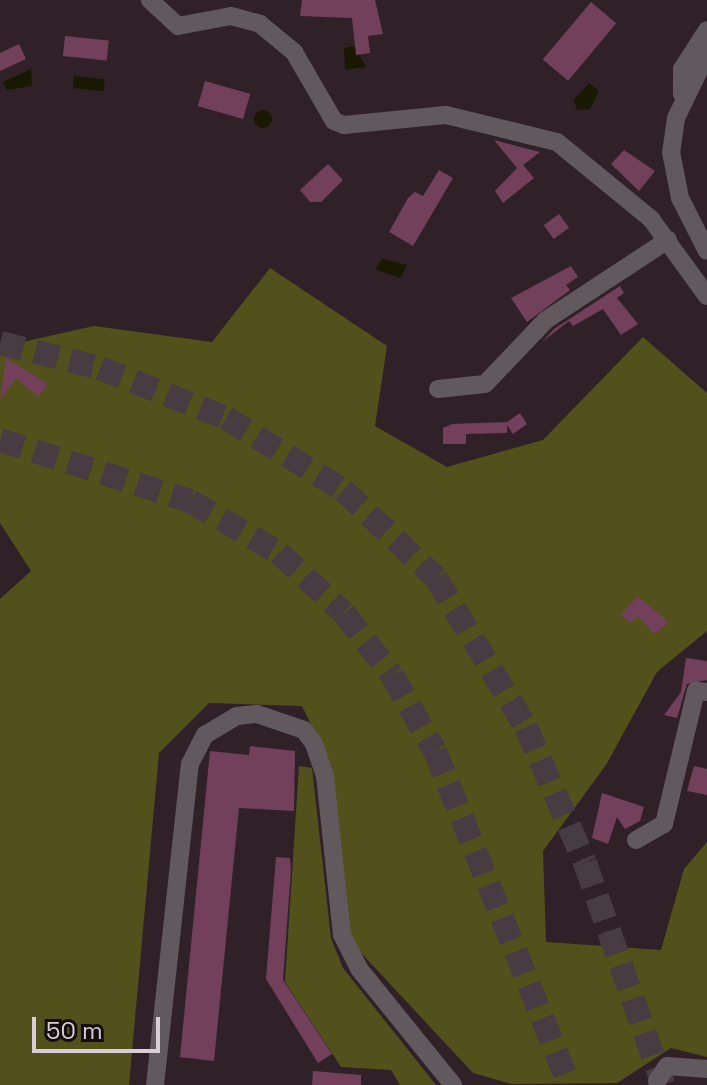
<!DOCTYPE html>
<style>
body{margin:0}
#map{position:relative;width:707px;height:1085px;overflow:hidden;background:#302129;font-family:"Space Grotesk",sans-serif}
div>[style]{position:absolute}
.green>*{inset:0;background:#52501b}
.water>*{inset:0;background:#191800;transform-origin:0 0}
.round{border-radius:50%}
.building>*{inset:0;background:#72405b;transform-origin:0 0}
.highway-tunnel>*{height:24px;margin-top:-12px;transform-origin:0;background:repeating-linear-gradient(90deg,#493b42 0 24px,transparent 0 36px)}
.minor>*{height:18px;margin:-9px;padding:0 9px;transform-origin:9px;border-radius:9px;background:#61595d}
span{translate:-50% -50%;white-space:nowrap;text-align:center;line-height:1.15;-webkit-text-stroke:7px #130d10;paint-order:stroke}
.scale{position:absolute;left:32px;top:1017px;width:128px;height:36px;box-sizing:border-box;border:4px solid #d8ced3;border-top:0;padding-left:10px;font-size:24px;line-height:28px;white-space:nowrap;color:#d8ced3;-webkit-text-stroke:6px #130d10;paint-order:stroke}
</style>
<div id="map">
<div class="green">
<i style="clip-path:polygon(270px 268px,387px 346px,375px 426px,447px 467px,543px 440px,643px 337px,707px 393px,707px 631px,657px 672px,606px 765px,543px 851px,546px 942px,661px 950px,684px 869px,707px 842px,707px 1057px,671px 1048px,617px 1083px,512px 1084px,473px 1073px,349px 940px,329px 761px,302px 706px,209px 703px,159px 753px,129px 1085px,0 1085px,0 599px,31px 571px,0 523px,0 347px,94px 326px,212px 342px)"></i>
<i style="clip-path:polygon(299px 766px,312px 768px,331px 938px,343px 968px,436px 1085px,400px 1085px,391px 1070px,341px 1067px,285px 982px)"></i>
</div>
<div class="water">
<i style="clip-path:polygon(354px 46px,366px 67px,345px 70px,344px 48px)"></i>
<i style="clip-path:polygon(31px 69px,32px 86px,7px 90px,3px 82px)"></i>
<i style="left:74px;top:76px;width:31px;height:12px;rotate:6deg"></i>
<i style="clip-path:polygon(589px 83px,599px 91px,590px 109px,577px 110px,574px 100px)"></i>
<i class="round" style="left:254px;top:110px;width:18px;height:18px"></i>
<i style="clip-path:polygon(382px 259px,407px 265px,400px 278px,375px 269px)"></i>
</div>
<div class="building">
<i style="clip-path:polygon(302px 0,375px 0,383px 34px,368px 36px,370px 53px,356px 55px,352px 18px,300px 16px)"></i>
<i style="left:591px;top:2px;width:33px;height:75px;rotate:40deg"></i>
<i style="left:65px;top:36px;width:44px;height:20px;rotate:6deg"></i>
<i style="clip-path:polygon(19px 44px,26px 59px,0 71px,0 53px)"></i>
<i style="left:205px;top:81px;width:47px;height:26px;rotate:16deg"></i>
<i style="clip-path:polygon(494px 140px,540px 152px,523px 165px,534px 178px,503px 203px,495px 191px,517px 168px)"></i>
<i style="clip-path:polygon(624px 150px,655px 171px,639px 191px,611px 164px)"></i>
<i style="clip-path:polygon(328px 164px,343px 180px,321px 202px,310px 202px,300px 190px)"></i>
<i style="clip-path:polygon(439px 170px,453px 178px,413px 246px,389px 232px,408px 198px,415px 192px,423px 196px)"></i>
<i style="left:559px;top:214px;width:17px;height:19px;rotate:54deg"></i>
<i style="clip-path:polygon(571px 266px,578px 277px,566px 285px,570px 290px,527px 322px,511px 298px)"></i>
<i style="clip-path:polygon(620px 286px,624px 293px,617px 298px,638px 324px,621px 335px,603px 309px,573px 326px,569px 321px,542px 342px,554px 329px)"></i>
<i style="clip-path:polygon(6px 358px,48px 384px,38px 397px,16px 378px,0 400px)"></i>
<i style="clip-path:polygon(520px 413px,527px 424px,513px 434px,507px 425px,507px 433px,466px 434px,466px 444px,443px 444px,443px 428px,452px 424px,507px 422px)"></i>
<i style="clip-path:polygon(637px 596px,661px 615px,668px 623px,654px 634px,638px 616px,631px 623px,621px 615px)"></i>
<i style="clip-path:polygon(686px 658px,707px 661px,707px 680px,687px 684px,677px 718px,664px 715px,681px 692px)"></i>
<i style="clip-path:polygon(250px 746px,295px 751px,294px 811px,239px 808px,214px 1061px,180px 1057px,210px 751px,249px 755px)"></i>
<i style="clip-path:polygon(694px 766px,707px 769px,707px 795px,687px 791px)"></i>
<i style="clip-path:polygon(602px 793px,644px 807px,640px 821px,625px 829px,617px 817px,608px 844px,592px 838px)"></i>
<i style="clip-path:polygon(276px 857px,290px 858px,291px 869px,283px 980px,332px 1054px,318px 1063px,266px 979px)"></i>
<i style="clip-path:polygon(313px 1071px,361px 1075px,361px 1085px,312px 1085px)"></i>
</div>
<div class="highway-tunnel">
<i style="left:0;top:343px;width:103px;rotate:14deg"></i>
<i style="left:100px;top:368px;width:136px;rotate:21.6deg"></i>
<i style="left:226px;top:418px;width:137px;rotate:31.6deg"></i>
<i style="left:343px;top:490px;width:128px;rotate:43.4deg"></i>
<i style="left:436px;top:578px;width:174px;rotate:58.9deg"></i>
<i style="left:526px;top:727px;width:148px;rotate:66.5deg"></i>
<i style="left:585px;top:863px;width:235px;rotate:70.6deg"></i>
<i style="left:0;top:440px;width:200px;rotate:17.8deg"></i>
<i style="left:190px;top:501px;width:103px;rotate:30.3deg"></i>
<i style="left:279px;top:553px;width:88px;rotate:42.7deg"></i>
<i style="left:344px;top:613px;width:78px;rotate:52.3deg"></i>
<i style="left:392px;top:675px;width:87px;rotate:60.5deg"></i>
<i style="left:435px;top:751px;width:360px;rotate:68.1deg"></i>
</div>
<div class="minor">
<i style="left:150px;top:0;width:38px;rotate:43deg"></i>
<i style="left:178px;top:26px;width:54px;rotate:-10.7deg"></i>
<i style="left:231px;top:16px;width:30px;rotate:15deg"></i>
<i style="left:260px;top:24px;width:44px;rotate:39.5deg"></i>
<i style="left:294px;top:52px;width:80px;rotate:59.9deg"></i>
<i style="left:334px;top:121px;width:11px;rotate:22deg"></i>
<i style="left:344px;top:125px;width:102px;rotate:-5.6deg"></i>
<i style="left:446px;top:115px;width:114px;rotate:13.7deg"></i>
<i style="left:557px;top:142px;width:122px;rotate:39.3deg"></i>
<i style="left:651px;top:219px;width:95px;rotate:54deg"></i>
<i style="left:707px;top:54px;width:71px;rotate:115.8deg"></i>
<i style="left:676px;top:118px;width:34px;rotate:98deg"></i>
<i style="left:671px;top:152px;width:47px;rotate:78.9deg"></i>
<i style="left:680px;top:198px;width:59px;rotate:63deg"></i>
<i style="left:682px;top:94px;width:25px;rotate:-90deg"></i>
<i style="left:682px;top:69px;width:46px;rotate:-57.3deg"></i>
<i style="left:438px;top:389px;width:47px;rotate:-6.1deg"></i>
<i style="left:485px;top:384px;width:88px;rotate:-46.4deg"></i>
<i style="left:546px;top:320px;width:146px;rotate:-33.3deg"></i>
<i style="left:636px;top:840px;width:32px;rotate:-30deg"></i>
<i style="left:664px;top:824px;width:137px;rotate:-76.5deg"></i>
<i style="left:696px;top:691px;width:11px;rotate:5deg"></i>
<i style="left:657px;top:1081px;width:18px;rotate:-56deg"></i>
<i style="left:667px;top:1066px;width:40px;rotate:4.3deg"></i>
<i style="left:155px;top:1085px;width:323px;rotate:-83.8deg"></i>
<i style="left:190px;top:764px;width:33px;rotate:-63deg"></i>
<i style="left:205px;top:735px;width:37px;rotate:-31deg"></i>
<i style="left:237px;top:716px;width:20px;rotate:-6deg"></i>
<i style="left:257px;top:714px;width:50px;rotate:18.8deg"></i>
<i style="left:304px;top:730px;width:17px;rotate:54deg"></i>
<i style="left:314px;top:744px;width:34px;rotate:71deg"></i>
<i style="left:325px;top:776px;width:160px;rotate:83.9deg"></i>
<i style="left:342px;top:935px;width:39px;rotate:63deg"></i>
<i style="left:360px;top:970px;width:148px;rotate:51deg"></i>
</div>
<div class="scale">50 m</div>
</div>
